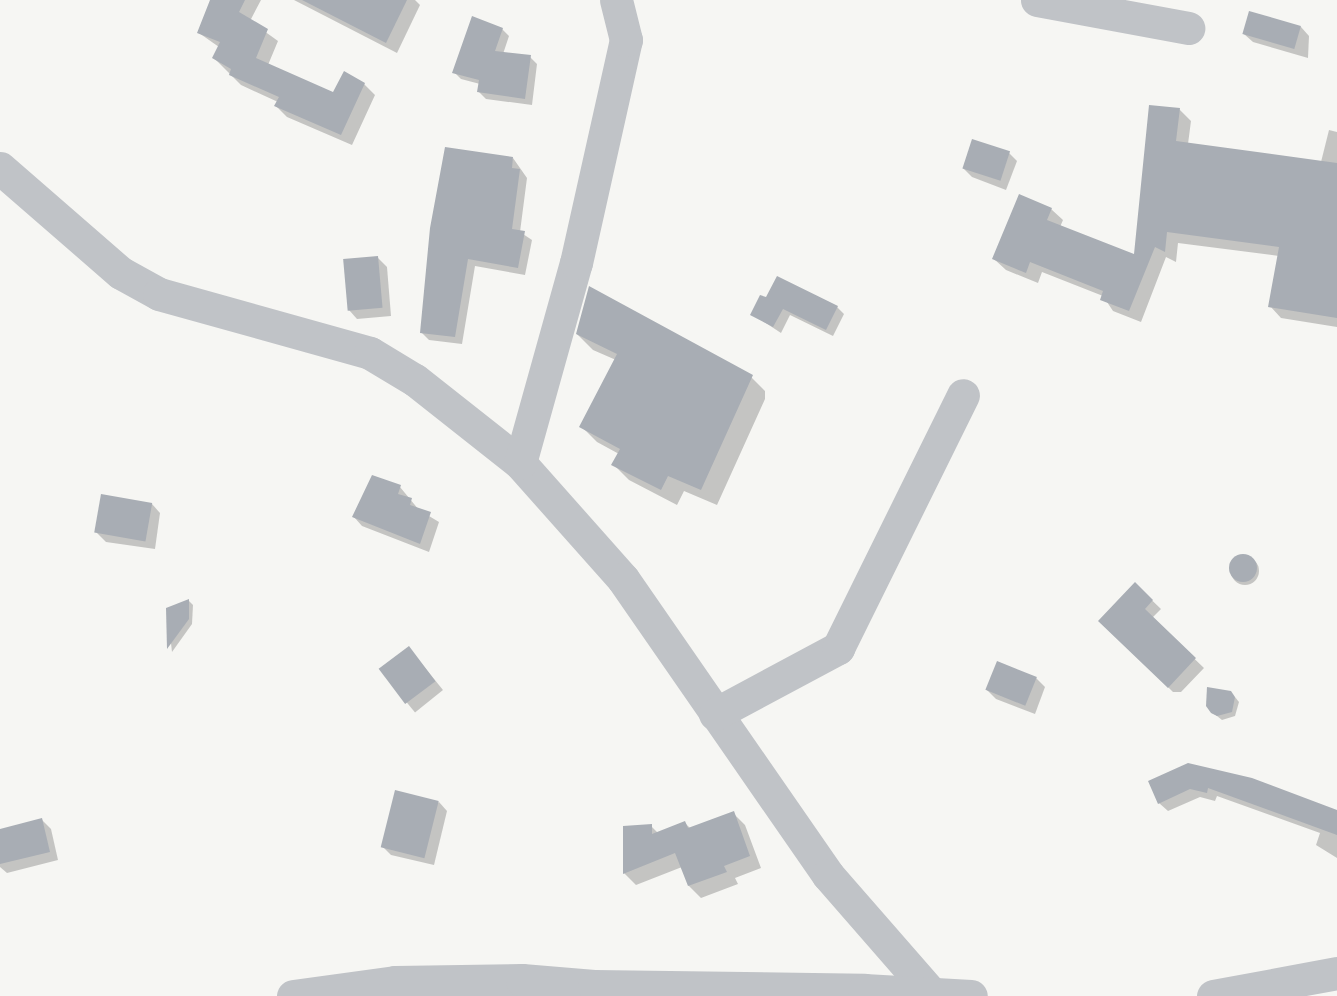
<!DOCTYPE html>
<style>
body{margin:0}
#map{position:relative;width:1337px;height:996px;overflow:hidden;background:#f6f6f3;font-family:"IBM Plex Sans",sans-serif}
div>[style]{position:absolute}
.shadow>*{inset:0;background:#0003;transform-origin:0 0}
.round{border-radius:50%}
.building>*{inset:0;background:#a8adb4;transform-origin:0 0}
.minor>*{height:33px;margin:-16.5px;padding:0 16.5px;transform-origin:16.5px;border-radius:16.5px;background:#c0c3c7}
span{translate:-50% -50%;white-space:nowrap;text-align:center;line-height:1.15;-webkit-text-stroke:6px #fff;paint-order:stroke}
</style>
<div id="map">
<div class="shadow">
<i style="clip-path:polygon(213px 0,261px 0,250px 21px,278px 41px,268px 65px,333px 94px,364px 84px,375px 95px,352px 145px,287px 117px,276px 106px,278px 102px,241px 85px,214px 58px,219px 47px,199px 33px)"></i>
<i style="clip-path:polygon(294px 0,415px 0,420px 5px,397px 53px)"></i>
<i style="clip-path:polygon(1301px 27px,1309px 36px,1308px 58px,1253px 42px,1244px 34px)"></i>
<i style="clip-path:polygon(502px 29px,509px 36px,503px 54px,530px 57px,537px 64px,532px 105px,486px 99px,479px 92px,480px 84px,461px 79px,454px 72px)"></i>
<i style="clip-path:polygon(1179px 109px,1191px 121px,1188px 144px,1321px 162px,1329px 130px,1337px 132px,1337px 327px,1281px 318px,1270px 306px,1279px 256px,1178px 243px,1176px 262px,1166px 257px,1141px 322px,1113px 311px,1103px 296px,1042px 272px,1038px 283px,1006px 270px,994px 259px,1051px 209px,1063px 220px,1060px 227px,1135px 256px)"></i>
<i style="clip-path:polygon(1009px 153px,1017px 161px,1006px 190px,972px 177px,963px 168px)"></i>
<i style="clip-path:polygon(513px 158px,527px 178px,520px 232px,532px 240px,525px 275px,475px 266px,462px 344px,429px 340px,421px 332px)"></i>
<i style="clip-path:polygon(378px 258px,387px 267px,391px 316px,357px 319px,349px 310px)"></i>
<i style="clip-path:polygon(761px 297px,837px 307px,844px 314px,833px 336px,790px 315px,781px 333px,752px 314px)"></i>
<i style="clip-path:polygon(577px 334px,748px 374px,765px 391px,765px 399px,717px 505px,684px 491px,677px 505px,629px 480px,613px 464px,619px 454px,597px 442px,581px 426px,616px 360px,593px 350px)"></i>
<i style="clip-path:polygon(373px 477px,400px 487px,419px 510px,439px 522px,429px 552px,362px 526px,354px 517px)"></i>
<i style="clip-path:polygon(152px 504px,160px 513px,155px 549px,106px 542px,97px 533px)"></i>
<i class="round" style="left:1231px;top:557px;width:28px;height:28px"></i>
<i style="clip-path:polygon(1135px 584px,1161px 609px,1152px 618px,1204px 668px,1181px 692px,1173px 692px,1101px 621px)"></i>
<i style="clip-path:polygon(189px 601px,193px 605px,192px 624px,172px 652px,167px 609px)"></i>
<i style="left:409px;top:648px;width:54px;height:36px;rotate:51deg"></i>
<i style="clip-path:polygon(1036px 678px,1045px 687px,1035px 714px,996px 699px,987px 690px)"></i>
<i style="clip-path:polygon(1235px 697px,1239px 702px,1235px 716px,1222px 720px,1212px 712px)"></i>
<i style="clip-path:polygon(1188px 765px,1337px 811px,1337px 858px,1316px 845px,1320px 833px,1217px 796px,1215px 801px,1200px 797px,1168px 811px,1159px 803px)"></i>
<i style="clip-path:polygon(439px 802px,447px 811px,434px 865px,391px 855px,382px 846px)"></i>
<i style="clip-path:polygon(733px 813px,745px 825px,761px 868px,735px 878px,738px 884px,701px 898px,689px 886px,682px 867px,636px 885px,624px 873px,651px 826px,658px 833px,685px 823px,691px 829px)"></i>
<i style="clip-path:polygon(42px 820px,51px 829px,58px 860px,7px 873px,0 867px,0 831px)"></i>
</div>
<div class="building">
<i style="clip-path:polygon(210px 0,245px 0,239px 12px,268px 29px,256px 58px,333px 92px,344px 71px,365px 83px,341px 135px,274px 106px,279px 97px,229px 75px,231px 69px,212px 58px,220px 42px,197px 33px)"></i>
<i style="clip-path:polygon(302px 0,407px 0,386px 43px)"></i>
<i style="left:1249px;top:11px;width:54px;height:24px;rotate:16deg"></i>
<i style="clip-path:polygon(472px 16px,503px 28px,495px 51px,531px 55px,525px 99px,477px 92px,479px 80px,452px 73px)"></i>
<i style="clip-path:polygon(1149px 105px,1180px 108px,1176px 141px,1337px 163px,1337px 318px,1268px 307px,1279px 247px,1167px 232px,1165px 252px,1155px 247px,1129px 311px,1100px 300px,1103px 291px,1030px 262px,1026px 273px,992px 259px,1019px 194px,1052px 208px,1047px 220px,1134px 254px)"></i>
<i style="left:972px;top:139px;width:40px;height:31px;rotate:18deg"></i>
<i style="clip-path:polygon(445px 147px,513px 157px,512px 168px,520px 169px,512px 229px,525px 231px,518px 268px,468px 259px,455px 337px,420px 333px,430px 228px)"></i>
<i style="left:378px;top:256px;width:52px;height:35px;rotate:85deg"></i>
<i style="clip-path:polygon(777px 276px,838px 306px,826px 330px,783px 309px,773px 327px,750px 315px,760px 295px,766px 297px)"></i>
<i style="clip-path:polygon(589px 286px,753px 375px,701px 490px,668px 476px,661px 490px,611px 465px,620px 449px,579px 427px,617px 354px,576px 334px)"></i>
<i style="clip-path:polygon(372px 475px,401px 485px,398px 494px,412px 498px,410px 505px,431px 512px,420px 544px,352px 517px)"></i>
<i style="left:101px;top:494px;width:52px;height:39px;rotate:10deg"></i>
<i class="round" style="left:1229px;top:554px;width:28px;height:28px"></i>
<i style="clip-path:polygon(1135px 582px,1153px 600px,1145px 609px,1196px 658px,1168px 688px,1098px 621px)"></i>
<i style="clip-path:polygon(189px 599px,189px 619px,167px 649px,166px 608px)"></i>
<i style="left:409px;top:646px;width:44px;height:38px;rotate:53deg"></i>
<i style="left:997px;top:661px;width:43px;height:31px;rotate:22deg"></i>
<i style="clip-path:polygon(1207px 687px,1231px 691px,1235px 697px,1232px 712px,1217px 716px,1211px 713px,1206px 706px)"></i>
<i style="clip-path:polygon(1188px 763px,1252px 778px,1337px 810px,1337px 835px,1208px 788px,1207px 793px,1190px 789px,1158px 804px,1148px 781px)"></i>
<i style="left:395px;top:790px;width:45px;height:59px;rotate:14deg"></i>
<i style="clip-path:polygon(734px 811px,750px 856px,724px 866px,727px 872px,688px 886px,675px 853px,623px 874px,623px 826px,652px 824px,652px 834px,685px 821px,688px 828px)"></i>
<i style="clip-path:polygon(42px 818px,50px 852px,0 864px,0 829px)"></i>
</div>
<div class="minor">
<i style="left:1037px;top:0;width:154px;rotate:10.5deg"></i>
<i style="left:0;top:168px;width:160px;rotate:41deg"></i>
<i style="left:121px;top:273px;width:43px;rotate:28.9deg"></i>
<i style="left:159px;top:294px;width:219px;rotate:15.6deg"></i>
<i style="left:370px;top:353px;width:52px;rotate:31deg"></i>
<i style="left:415px;top:380px;width:134px;rotate:38.3deg"></i>
<i style="left:520px;top:463px;width:155px;rotate:48.4deg"></i>
<i style="left:623px;top:579px;width:360px;rotate:55.3deg"></i>
<i style="left:828px;top:875px;width:155px;rotate:48.9deg"></i>
<i style="left:520px;top:463px;width:208px;rotate:-74.4deg"></i>
<i style="left:576px;top:263px;width:229px;rotate:-77.4deg"></i>
<i style="left:626px;top:40px;width:41px;rotate:-104deg"></i>
<i style="left:715px;top:714px;width:140px;rotate:-28.2deg"></i>
<i style="left:838px;top:648px;width:282px;rotate:-63.7deg"></i>
<i style="left:293px;top:996px;width:103px;rotate:-7.8deg"></i>
<i style="left:395px;top:982px;width:127px;rotate:-0.9deg"></i>
<i style="left:522px;top:980px;width:72px;rotate:4.8deg"></i>
<i style="left:594px;top:986px;width:270px;rotate:0.8deg"></i>
<i style="left:864px;top:990px;width:107px;rotate:3.2deg"></i>
<i style="left:1213px;top:996px;width:126px;rotate:-10.5deg"></i>
</div>
</div>
